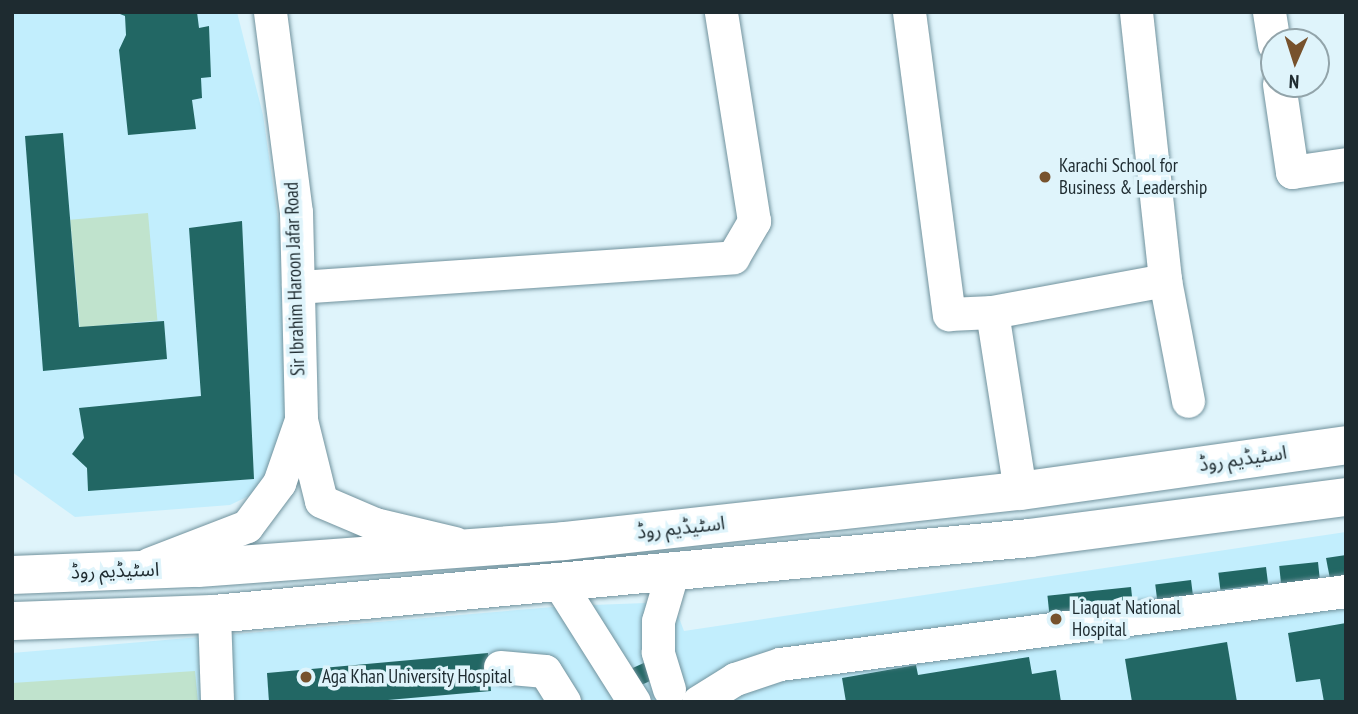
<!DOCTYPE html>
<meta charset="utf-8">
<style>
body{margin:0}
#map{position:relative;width:1358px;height:714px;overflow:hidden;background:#dff4fb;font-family:"PT Sans Narrow","Noto Sans Arabic",sans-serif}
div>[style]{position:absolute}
.built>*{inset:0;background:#c2eefd}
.green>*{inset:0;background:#c0e3cd;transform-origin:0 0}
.building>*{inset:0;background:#226764;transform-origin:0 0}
.roads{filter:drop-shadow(0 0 2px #71929d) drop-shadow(0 0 2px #71929d)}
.minor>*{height:33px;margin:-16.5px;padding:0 16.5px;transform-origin:16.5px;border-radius:16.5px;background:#fff}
.major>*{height:38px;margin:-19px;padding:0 19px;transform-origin:19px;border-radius:19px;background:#fff}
.dots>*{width:19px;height:19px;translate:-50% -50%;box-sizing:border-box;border:4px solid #dff4fb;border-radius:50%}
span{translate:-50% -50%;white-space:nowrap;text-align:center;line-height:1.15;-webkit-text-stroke:7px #dff4fb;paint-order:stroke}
.poi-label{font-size:19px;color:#1e2b30}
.left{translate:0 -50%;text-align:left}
.street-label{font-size:19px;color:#1e2b30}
.frame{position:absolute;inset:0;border:14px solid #1e2b30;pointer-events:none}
.north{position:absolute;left:1260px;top:28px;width:70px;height:70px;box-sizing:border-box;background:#dff4fb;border:2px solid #92a4aa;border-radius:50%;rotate:183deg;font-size:19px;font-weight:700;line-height:28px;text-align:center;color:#1e2b30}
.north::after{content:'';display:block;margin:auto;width:24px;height:32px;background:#77522d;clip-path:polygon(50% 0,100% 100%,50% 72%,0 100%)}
</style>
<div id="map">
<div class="built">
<i style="clip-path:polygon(12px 12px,237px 12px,263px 115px,281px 240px,291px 427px,276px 483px,230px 505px,75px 517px,12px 472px)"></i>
<i style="clip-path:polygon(1346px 532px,1346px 702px,12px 702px,12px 653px,565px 606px,673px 602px,684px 631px)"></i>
</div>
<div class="green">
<i style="left:148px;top:213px;width:108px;height:78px;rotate:85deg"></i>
<i style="clip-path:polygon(195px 671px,198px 702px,12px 702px,12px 683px)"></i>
</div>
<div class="building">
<i style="clip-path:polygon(115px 12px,197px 12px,199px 28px,209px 26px,211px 77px,201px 78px,202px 98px,192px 100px,196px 129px,128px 135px,119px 50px,126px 35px,125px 16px)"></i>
<i style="clip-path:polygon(63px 133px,79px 327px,164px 321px,167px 359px,43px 371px,25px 136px)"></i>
<i style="clip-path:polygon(242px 221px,254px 479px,88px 491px,87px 468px,72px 454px,84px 438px,79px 408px,201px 396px,189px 228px)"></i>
<i style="clip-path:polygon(1346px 555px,1346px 576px,1330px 579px,1326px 558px)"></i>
<i style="left:1318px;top:562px;width:18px;height:39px;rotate:84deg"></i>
<i style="left:1266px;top:567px;width:17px;height:48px;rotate:83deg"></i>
<i style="left:1191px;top:580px;width:17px;height:36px;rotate:83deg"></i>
<i style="left:1131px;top:587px;width:19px;height:84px;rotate:84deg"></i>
<i style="clip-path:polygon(1346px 623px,1346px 702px,1324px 702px,1320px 679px,1296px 682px,1288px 633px)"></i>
<i style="clip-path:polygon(1227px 642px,1237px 702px,1132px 702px,1125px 659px)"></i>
<i style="clip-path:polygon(488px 653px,491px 691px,365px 702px,269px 702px,267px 673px)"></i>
<i style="clip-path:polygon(1029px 657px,1032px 674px,1056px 670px,1061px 702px,846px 702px,842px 678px,916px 665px,918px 675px)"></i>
<i style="left:648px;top:661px;width:19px;height:18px;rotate:65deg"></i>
</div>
<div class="roads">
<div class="minor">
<i style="left:270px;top:12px;width:202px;rotate:82.6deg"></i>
<i style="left:296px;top:212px;width:208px;rotate:88.6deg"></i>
<i style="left:301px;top:420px;width:83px;rotate:76.1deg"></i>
<i style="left:321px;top:501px;width:59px;rotate:23.1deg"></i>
<i style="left:375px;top:524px;width:82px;rotate:13.4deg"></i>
<i style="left:909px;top:12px;width:305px;rotate:82.5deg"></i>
<i style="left:949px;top:314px;width:43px;rotate:-2.7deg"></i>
<i style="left:992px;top:312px;width:181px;rotate:81.1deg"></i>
<i style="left:1136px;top:12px;width:270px;rotate:83.8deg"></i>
<i style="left:1269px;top:12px;width:33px;rotate:81deg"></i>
<i style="left:1279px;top:84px;width:89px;rotate:81.6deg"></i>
<i style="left:1292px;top:172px;width:55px;rotate:-8.4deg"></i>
<i style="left:298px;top:287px;width:436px;rotate:-3.9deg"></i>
<i style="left:733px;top:257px;width:42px;rotate:-59.7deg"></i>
<i style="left:754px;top:221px;width:212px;rotate:-99deg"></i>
<i style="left:992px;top:312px;width:176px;rotate:-10.5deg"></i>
<i style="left:1165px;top:280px;width:123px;rotate:79.2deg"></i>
<i style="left:149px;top:564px;width:105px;rotate:-21.2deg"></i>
<i style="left:247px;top:526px;width:54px;rotate:-53.3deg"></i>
<i style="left:279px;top:483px;width:67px;rotate:-70.8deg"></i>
<i style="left:557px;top:580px;width:144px;rotate:57.7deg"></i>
<i style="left:214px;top:614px;width:88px;rotate:88deg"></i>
<i style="left:500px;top:667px;width:45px;rotate:5.1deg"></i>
<i style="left:545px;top:671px;width:36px;rotate:58deg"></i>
<i style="left:669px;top:689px;width:39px;rotate:-107deg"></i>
<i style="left:658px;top:652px;width:31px;rotate:-90deg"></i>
<i style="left:658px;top:621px;width:53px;rotate:-73.6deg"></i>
<i style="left:698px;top:702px;width:44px;rotate:-31.9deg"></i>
<i style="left:735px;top:679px;width:47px;rotate:-18.4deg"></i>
<i style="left:780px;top:664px;width:571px;rotate:-7.35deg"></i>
</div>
<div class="major">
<i style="left:12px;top:575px;width:186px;rotate:-2.2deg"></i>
<i style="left:198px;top:568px;width:367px;rotate:-4.2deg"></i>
<i style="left:564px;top:541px;width:459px;rotate:-6.3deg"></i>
<i style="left:1020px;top:491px;width:329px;rotate:-8deg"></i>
<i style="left:12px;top:621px;width:202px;rotate:-2deg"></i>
<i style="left:214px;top:614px;width:820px;rotate:-5.32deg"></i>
<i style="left:1030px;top:538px;width:319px;rotate:-7.4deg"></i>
</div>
</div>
<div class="dots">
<i style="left:1045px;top:177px;background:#77522d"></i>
<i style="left:1056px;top:619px;background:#77522d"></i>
<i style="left:306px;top:677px;background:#77522d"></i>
</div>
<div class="poi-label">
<span class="left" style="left:1059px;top:177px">Karachi School for<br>Business &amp; Leadership</span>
<span class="left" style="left:1072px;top:619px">Liaquat National<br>Hospital</span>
<span class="left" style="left:322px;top:677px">Aga Khan University Hospital</span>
</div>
<div class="street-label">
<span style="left:295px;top:279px;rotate:-92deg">Sir Ibrahim Haroon Jafar Road</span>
<span style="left:1243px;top:459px;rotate:-8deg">اسٹیڈیم روڈ</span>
<span style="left:681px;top:528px;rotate:-6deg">اسٹیڈیم روڈ</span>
<span style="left:115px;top:571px;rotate:-2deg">اسٹیڈیم روڈ</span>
</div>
<div class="frame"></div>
<div class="north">N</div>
</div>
